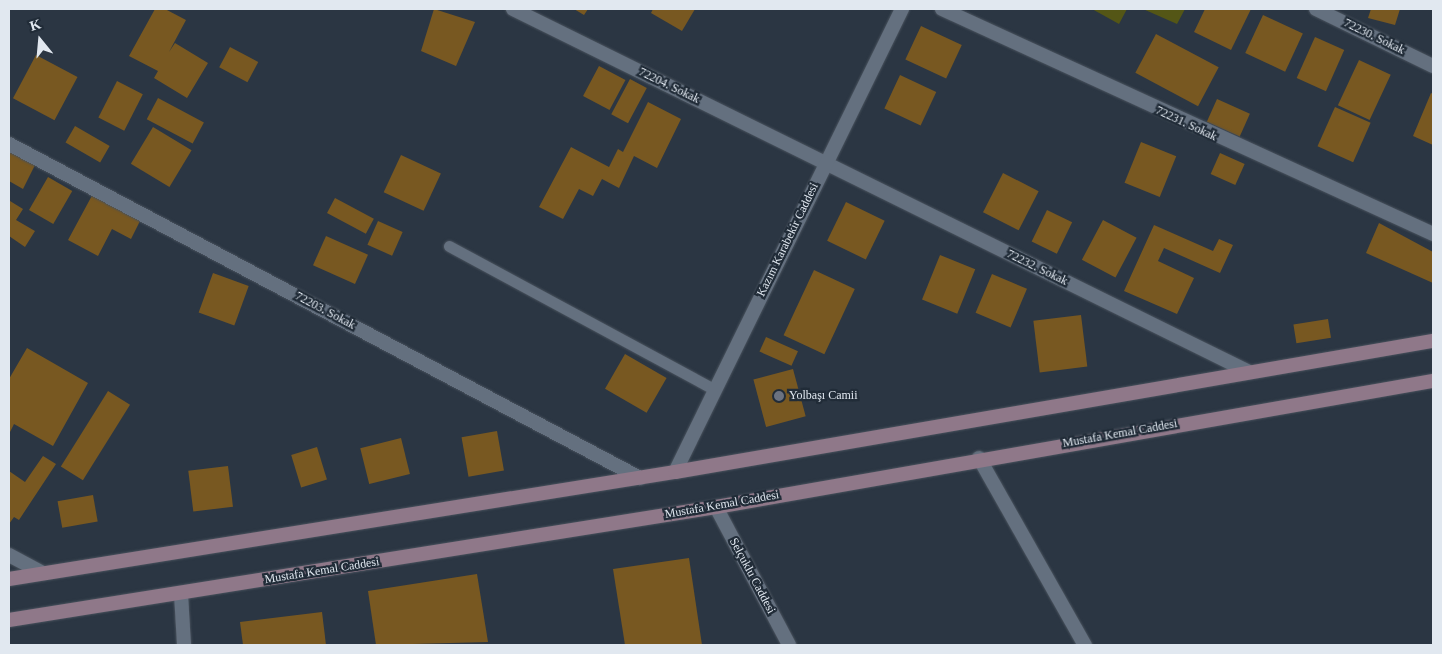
<!DOCTYPE html>
<meta charset="utf-8">
<style>
body{margin:0}
#map{position:relative;width:1442px;height:654px;overflow:hidden;background:#2b3643;font-family:"Times New Roman",serif}
div>[style]{position:absolute}
.green>*{inset:0;background:#545616}
.building>*{inset:0;background:#785821;transform-origin:0 0}
.roads{filter:drop-shadow(0 0 1px #49525d) drop-shadow(0 0 1px #49525d)}
.service>*{height:11px;margin:-5.5px;padding:0 5.5px;transform-origin:5.5px;border-radius:5.5px;background:#64707f}
.minor>*{height:14px;margin:-7px;padding:0 7px;transform-origin:7px;border-radius:7px;background:#64707f}
.tertiary>*{height:14px;margin:-7px;padding:0 7px;transform-origin:7px;border-radius:7px;background:#64707f}
.secondary>*{height:14px;margin:-7px;padding:0 7px;transform-origin:7px;border-radius:7px;background:#8f7889}
.dots>*{width:14px;height:14px;translate:-50% -50%;box-sizing:border-box;border:2px solid #212c38;border-radius:50%}
span{translate:-50% -50%;white-space:nowrap;text-align:center;line-height:1.15;-webkit-text-stroke:4.5px #212c38;paint-order:stroke}
.street-label{font-size:12px;color:#e1e8f0}
.poi-label{font-size:12px;color:#e1e8f0}
.left{translate:0 -50%;text-align:left}
.frame{position:absolute;inset:0;border:10px solid #e1e8f0;pointer-events:none}
.north{position:absolute;left:15px;top:15px;width:50px;height:50px;-webkit-text-stroke:4px #212c38;paint-order:stroke;rotate:343deg;font-size:14px;font-weight:700;line-height:20px;text-align:center;color:#e1e8f0}
.north::after{content:'';display:block;margin:auto;width:18px;height:22px;background:#e1e8f0;clip-path:polygon(50% 0,100% 100%,50% 72%,0 100%)}
</style>
<div id="map">
<div class="green">
<i style="clip-path:polygon(1092px 9px,1127px 9px,1119px 24px)"></i>
<i style="clip-path:polygon(1143px 9px,1185px 9px,1177px 24px)"></i>
</div>
<div class="building">
<i style="clip-path:polygon(155px 9px,165px 9px,186px 20px,169px 52px,175px 43px,208px 63px,187px 98px,154px 78px,158px 71px,129px 56px)"></i>
<i style="clip-path:polygon(434px 9px,475px 22px,456px 66px,421px 51px)"></i>
<i style="clip-path:polygon(574px 9px,588px 9px,584px 15px)"></i>
<i style="clip-path:polygon(653px 9px,695px 9px,682px 31px,651px 13px)"></i>
<i style="clip-path:polygon(1205px 9px,1251px 9px,1231px 50px,1194px 32px)"></i>
<i style="clip-path:polygon(1371px 9px,1400px 9px,1395px 25px,1368px 18px)"></i>
<i style="left:1263px;top:15px;width:44px;height:42px;rotate:25deg"></i>
<i style="left:921px;top:26px;width:45px;height:37px;rotate:25deg"></i>
<i style="left:1156px;top:34px;width:71px;height:44px;rotate:28deg"></i>
<i style="left:1315px;top:37px;width:32px;height:45px;rotate:24deg"></i>
<i style="left:230px;top:47px;width:32px;height:23px;rotate:28deg"></i>
<i style="left:36px;top:55px;width:47px;height:49px;rotate:28deg"></i>
<i style="left:1359px;top:60px;width:35px;height:50px;rotate:25deg"></i>
<i style="left:599px;top:66px;width:30px;height:34px;rotate:28deg"></i>
<i style="left:900px;top:75px;width:40px;height:37px;rotate:25deg"></i>
<i style="left:630px;top:79px;width:19px;height:40px;rotate:28deg"></i>
<i style="left:117px;top:81px;width:29px;height:41px;rotate:27deg"></i>
<i style="clip-path:polygon(1431px 93px,1433px 94px,1433px 145px,1413px 136px)"></i>
<i style="left:158px;top:98px;width:52px;height:24px;rotate:28deg"></i>
<i style="left:1217px;top:99px;width:36px;height:25px;rotate:24deg"></i>
<i style="clip-path:polygon(648px 102px,681px 119px,657px 168px,634px 156px,619px 188px,602px 179px,593px 196px,579px 189px,563px 219px,539px 207px,571px 147px,609px 167px,618px 149px,623px 152px)"></i>
<i style="left:1335px;top:107px;width:39px;height:43px;rotate:24deg"></i>
<i style="left:75px;top:126px;width:40px;height:19px;rotate:30deg"></i>
<i style="left:153px;top:127px;width:45px;height:43px;rotate:31deg"></i>
<i style="left:1141px;top:142px;width:38px;height:44px;rotate:22deg"></i>
<i style="clip-path:polygon(10px 150px,36px 163px,23px 189px,9px 181px)"></i>
<i style="left:1220px;top:153px;width:27px;height:23px;rotate:24deg"></i>
<i style="left:401px;top:155px;width:44px;height:41px;rotate:25deg"></i>
<i style="left:1003px;top:173px;width:40px;height:44px;rotate:27deg"></i>
<i style="left:48px;top:177px;width:28px;height:38px;rotate:30deg"></i>
<i style="clip-path:polygon(95px 190px,143px 215px,131px 239px,112px 229px,98px 256px,68px 240px)"></i>
<i style="left:335px;top:198px;width:44px;height:17px;rotate:28deg"></i>
<i style="clip-path:polygon(10px 201px,23px 209px,16px 220px,35px 231px,25px 247px,9px 236px)"></i>
<i style="left:846px;top:202px;width:43px;height:43px;rotate:26deg"></i>
<i style="left:1047px;top:210px;width:28px;height:35px;rotate:26deg"></i>
<i style="left:1103px;top:220px;width:38px;height:45px;rotate:28deg"></i>
<i style="left:378px;top:221px;width:27px;height:26px;rotate:24deg"></i>
<i style="clip-path:polygon(1379px 223px,1433px 252px,1433px 283px,1366px 253px)"></i>
<i style="clip-path:polygon(1154px 225px,1213px 251px,1219px 239px,1233px 245px,1220px 273px,1164px 248px,1158px 261px,1194px 278px,1177px 314px,1124px 291px)"></i>
<i style="left:326px;top:236px;width:46px;height:32px;rotate:24deg"></i>
<i style="left:940px;top:255px;width:38px;height:48px;rotate:22deg"></i>
<i style="left:814px;top:270px;width:45px;height:72px;rotate:25deg"></i>
<i style="left:213px;top:273px;width:38px;height:42px;rotate:20deg"></i>
<i style="left:992px;top:274px;width:38px;height:42px;rotate:23deg"></i>
<i style="left:1081px;top:315px;width:52px;height:48px;rotate:83deg"></i>
<i style="left:1328px;top:319px;width:19px;height:35px;rotate:81deg"></i>
<i style="left:766px;top:337px;width:35px;height:16px;rotate:24deg"></i>
<i style="clip-path:polygon(27px 348px,88px 383px,53px 446px,14px 424px,9px 434px,9px 379px)"></i>
<i style="left:625px;top:354px;width:48px;height:40px;rotate:30deg"></i>
<i style="left:793px;top:369px;width:49px;height:41px;rotate:75deg"></i>
<i style="left:108px;top:391px;width:26px;height:89px;rotate:32deg"></i>
<i style="left:497px;top:431px;width:40px;height:36px;rotate:80deg"></i>
<i style="left:401px;top:438px;width:37px;height:42px;rotate:76deg"></i>
<i style="left:317px;top:447px;width:34px;height:27px;rotate:73deg"></i>
<i style="clip-path:polygon(43px 456px,56px 464px,19px 520px,14px 517px,9px 524px,9px 471px,25px 482px)"></i>
<i style="left:228px;top:466px;width:41px;height:40px;rotate:83deg"></i>
<i style="left:93px;top:495px;width:27px;height:36px;rotate:80deg"></i>
<i style="clip-path:polygon(689px 558px,702px 645px,625px 645px,613px 569px)"></i>
<i style="clip-path:polygon(477px 574px,488px 642px,376px 645px,368px 591px)"></i>
<i style="clip-path:polygon(322px 612px,326px 645px,243px 645px,240px 622px)"></i>
</div>
<div class="roads">
<div class="service">
<i style="left:449px;top:246px;width:301px;rotate:28.4deg"></i>
</div>
<div class="minor">
<i style="left:513px;top:9px;width:821px;rotate:26.25deg"></i>
<i style="left:942px;top:9px;width:540px;rotate:24.62deg"></i>
<i style="left:1316px;top:9px;width:130px;rotate:26deg"></i>
<i style="left:9px;top:144px;width:714px;rotate:27.89deg"></i>
<i style="left:979px;top:458px;width:215px;rotate:60.5deg"></i>
<i style="left:9px;top:555px;width:38px;rotate:28deg"></i>
<i style="left:181px;top:594px;width:51px;rotate:86.6deg"></i>
</div>
<div class="tertiary">
<i style="left:675px;top:472px;width:516px;rotate:-63.88deg"></i>
<i style="left:716px;top:507px;width:156px;rotate:62.1deg"></i>
</div>
<div class="secondary">
<i style="left:9px;top:579px;width:675px;rotate:-9.13deg"></i>
<i style="left:675px;top:472px;width:769px;rotate:-9.81deg"></i>
<i style="left:9px;top:620px;width:716px;rotate:-9.08deg"></i>
<i style="left:716px;top:507px;width:728px;rotate:-9.97deg"></i>
</div>
</div>
<div class="dots">
<i style="left:779px;top:396px;background:#6b7280"></i>
</div>
<div class="street-label">
<span style="left:1374px;top:37px;rotate:26deg">72230. Sokak</span>
<span style="left:669px;top:86px;rotate:26deg">72204. Sokak</span>
<span style="left:1186px;top:124px;rotate:25deg">72231. Sokak</span>
<span style="left:788px;top:240px;rotate:-64deg">Kazım Karabekir Caddesi</span>
<span style="left:1037px;top:268px;rotate:26deg">72232. Sokak</span>
<span style="left:325px;top:311px;rotate:28deg">72203. Sokak</span>
<span style="left:1120px;top:434px;rotate:-10deg">Mustafa Kemal Caddesi</span>
<span style="left:722px;top:505px;rotate:-10deg">Mustafa Kemal Caddesi</span>
<span style="left:322px;top:571px;rotate:-9deg">Mustafa Kemal Caddesi</span>
<span style="left:752px;top:576px;rotate:62deg">Selçuklu Caddesi</span>
</div>
<div class="poi-label">
<span class="left" style="left:789px;top:396px">Yolbaşı Camii</span>
</div>
<div class="frame"></div>
<div class="north">K</div>
</div>
